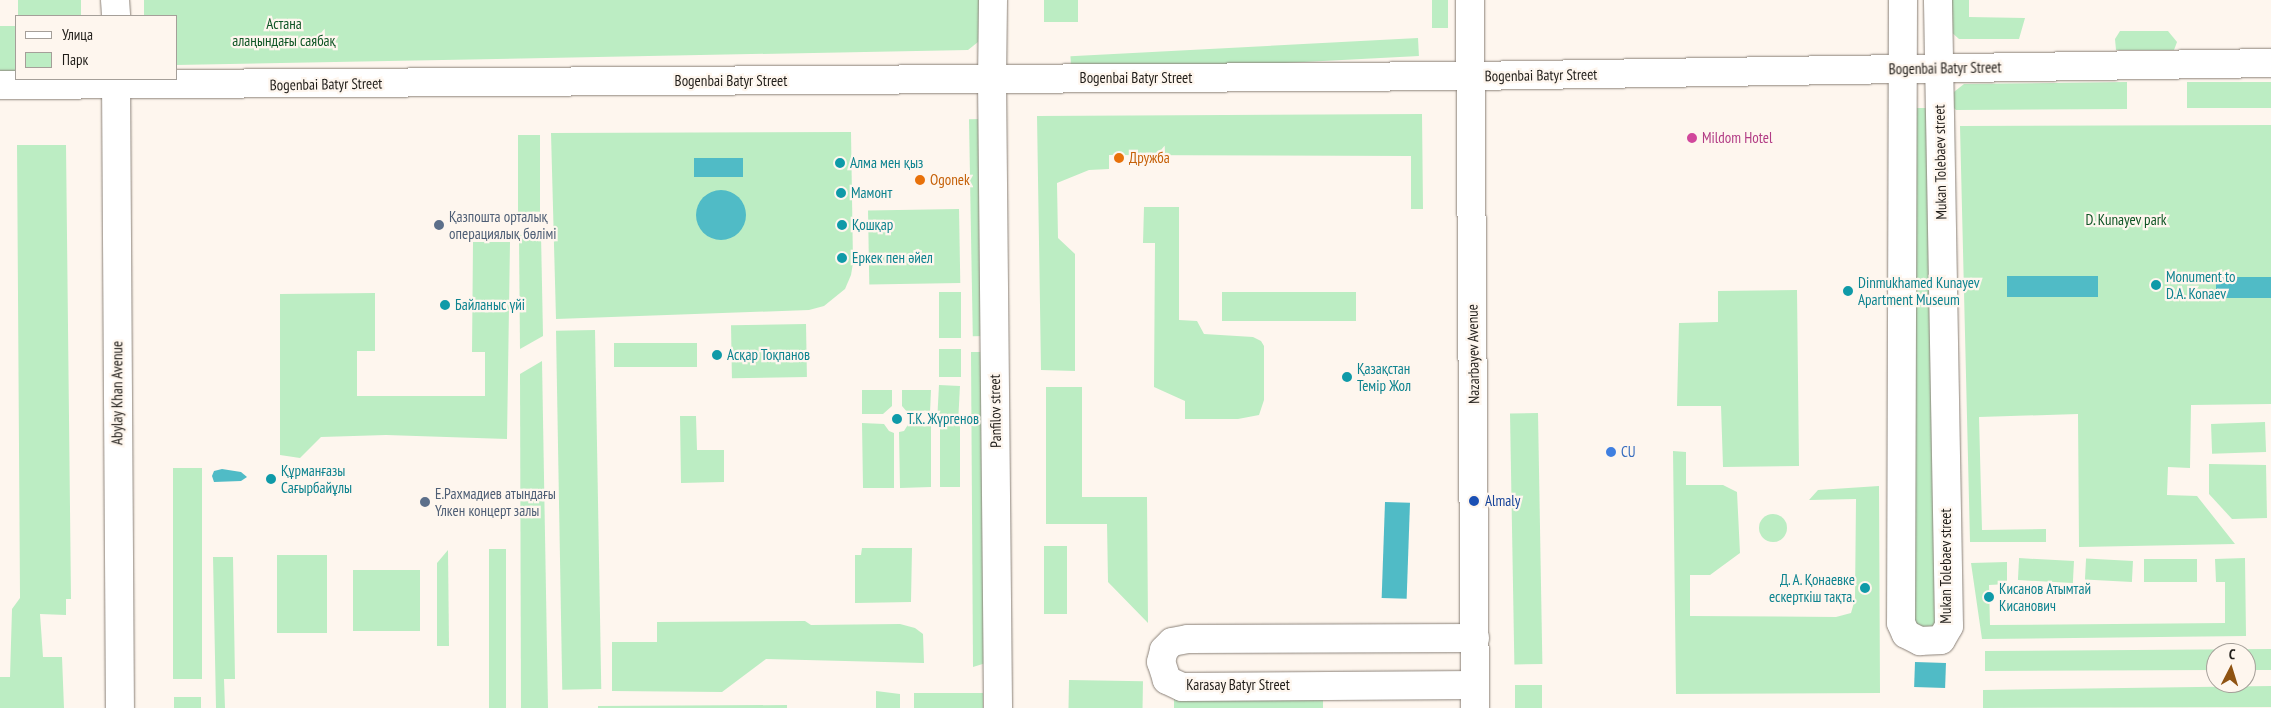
<!DOCTYPE html>
<meta charset="utf-8">
<style>
body{margin:0}
#map{position:relative;width:2271px;height:708px;overflow:hidden;background:#fef6ee;font-family:"PT Sans Narrow",sans-serif}
div>[style]{position:absolute}
.green>*{inset:0;background:#bcedc3;transform-origin:0 0}
.round{border-radius:50%}
.water>*{inset:0;background:#50bbc6;transform-origin:0 0}
.roads{filter:drop-shadow(0 0 1px #8b8279) drop-shadow(0 0 1px #8b8279)}
.minor>*{height:28px;margin:-14px;padding:0 14px;transform-origin:14px;border-radius:14px;background:#fff}
.major>*{height:28px;margin:-14px;padding:0 14px;transform-origin:14px;border-radius:14px;background:#fff}
.dots>*{width:14px;height:14px;translate:-50% -50%;box-sizing:border-box;border:2px solid #fef6ee;border-radius:50%}
span{translate:-50% -50%;white-space:nowrap;text-align:center;line-height:1.15;-webkit-text-stroke:4.5px #fef6ee;paint-order:stroke}
.park-label{font-size:15px;color:#0f5525}
.street-label{font-size:15px;color:#201d19}
.hotel-label{font-size:15px;color:#b23c85}
.left{translate:0 -50%;text-align:left}
.food-label{font-size:15px;color:#c56008}
.culture-label{font-size:15px;color:#0d838f}
.right{translate:-100% -50%;text-align:right}
.service-label{font-size:15px;color:#4e5e75}
.shop-label{font-size:15px;color:#366cbe}
.transit-label{font-size:15px;color:#164399}
.legend{position:absolute;left:15px;top:15px;width:162px;height:65px;box-sizing:border-box;background:#fef6ee;border:1px solid #a59f99;margin:0;padding:6px 9px;list-style:none;font-size:15px;color:#201d19}
.legend li{display:flex;align-items:center;gap:10px;height:25px}
.legend b{width:25px;border:1px solid #a59f99}
.north{position:absolute;left:2206px;top:643px;width:50px;height:50px;box-sizing:border-box;background:#fef6ee;border:1px solid #a59f99;border-radius:50%;rotate:5deg;font-size:14px;font-weight:700;line-height:20px;text-align:center;color:#201d19}
.north::after{content:'';display:block;margin:auto;width:18px;height:22px;background:#8f5312;clip-path:polygon(50% 0,100% 100%,50% 72%,0 100%)}
</style>
<div id="map">
<div class="green">
<i style="left:18px;top:0;width:63px;height:16px"></i>
<i style="clip-path:polygon(144px 0,982px 0,981px 34px,978px 42px,968px 50px,176px 65px,176px 16px,144px 16px)"></i>
<i style="left:1044px;top:0;width:34px;height:22px"></i>
<i style="left:1432px;top:0;width:16px;height:28px"></i>
<i style="clip-path:polygon(1949px 0,1969px 0,1969px 17px,2025px 18px,2019px 39px,1959px 39px,1950px 31px)"></i>
<i style="left:16px;top:26px;width:49px;height:16px;rotate:90deg"></i>
<i style="clip-path:polygon(2120px 31px,2168px 31px,2177px 42px,2174px 50px,2116px 50px,2115px 39px)"></i>
<i style="left:1418px;top:38px;width:18px;height:348px;rotate:87deg"></i>
<i style="clip-path:polygon(2127px 82px,2127px 109px,1956px 110px,1945px 99px,1964px 84px)"></i>
<i style="left:2271px;top:82px;width:26px;height:84px;rotate:90deg"></i>
<i style="clip-path:polygon(1909px 108px,1934px 108px,1939px 631px,1918px 633px,1909px 620px)"></i>
<i style="clip-path:polygon(1422px 114px,1423px 209px,1411px 209px,1411px 156px,1109px 155px,1109px 169px,1089px 170px,1057px 183px,1058px 238px,1075px 254px,1075px 371px,1041px 370px,1037px 116px)"></i>
<i style="left:984px;top:119px;width:217px;height:15px;rotate:89deg"></i>
<i style="clip-path:polygon(2271px 125px,2271px 404px,2191px 405px,2190px 468px,2168px 467px,2167px 495px,2197px 496px,2235px 544px,2079px 547px,2078px 414px,1979px 417px,1982px 530px,2046px 529px,2046px 542px,1970px 542px,1960px 126px)"></i>
<i style="clip-path:polygon(851px 132px,853px 263px,851px 275px,845px 289px,824px 306px,809px 310px,556px 319px,551px 133px)"></i>
<i style="left:518px;top:135px;width:22px;height:87px"></i>
<i style="clip-path:polygon(17px 145px,66px 145px,71px 599px,66px 599px,66px 615px,40px 614px,43px 657px,62px 657px,64px 708px,0 708px,0 677px,10px 677px,12px 609px,20px 598px)"></i>
<i style="clip-path:polygon(1144px 207px,1179px 207px,1179px 320px,1197px 321px,1204px 334px,1253px 337px,1261px 341px,1264px 346px,1264px 400px,1259px 415px,1238px 419px,1185px 419px,1185px 401px,1154px 387px,1155px 243px,1143px 243px)"></i>
<i style="left:959px;top:209px;width:74px;height:91px;rotate:89deg"></i>
<i style="clip-path:polygon(541px 234px,543px 336px,520px 349px,519px 235px)"></i>
<i style="clip-path:polygon(473px 242px,510px 242px,507px 439px,386px 435px,321px 437px,300px 458px,280px 455px,280px 294px,375px 293px,375px 351px,357px 351px,357px 396px,485px 396px,485px 352px,472px 352px)"></i>
<i style="clip-path:polygon(1797px 290px,1799px 466px,1723px 467px,1721px 406px,1677px 406px,1679px 323px,1718px 322px,1718px 291px)"></i>
<i style="left:939px;top:292px;width:22px;height:46px"></i>
<i style="left:1222px;top:292px;width:134px;height:29px"></i>
<i style="left:806px;top:324px;width:53px;height:75px;rotate:89deg"></i>
<i style="left:595px;top:330px;width:359px;height:39px;rotate:89deg"></i>
<i style="left:614px;top:343px;width:83px;height:24px"></i>
<i style="left:939px;top:349px;width:22px;height:28px"></i>
<i style="clip-path:polygon(971px 352px,985px 352px,989px 662px,973px 667px)"></i>
<i style="clip-path:polygon(542px 361px,548px 708px,521px 708px,520px 374px)"></i>
<i style="left:939px;top:385px;width:21px;height:29px;rotate:3deg"></i>
<i style="clip-path:polygon(1046px 387px,1082px 387px,1082px 497px,1147px 497px,1148px 623px,1108px 582px,1107px 524px,1046px 524px)"></i>
<i style="clip-path:polygon(862px 390px,892px 390px,892px 406px,883px 414px,862px 414px)"></i>
<i style="clip-path:polygon(902px 390px,931px 390px,930px 413px,908px 413px,902px 406px)"></i>
<i style="left:1538px;top:413px;width:251px;height:28px;rotate:89deg"></i>
<i style="clip-path:polygon(680px 416px,696px 416px,697px 450px,724px 450px,724px 482px,681px 483px)"></i>
<i style="left:2265px;top:422px;width:30px;height:54px;rotate:88deg"></i>
<i style="clip-path:polygon(862px 423px,884px 424px,889px 431px,894px 433px,894px 488px,863px 488px)"></i>
<i style="clip-path:polygon(909px 423px,931px 424px,931px 487px,900px 488px,899px 432px,904px 431px)"></i>
<i style="left:940px;top:424px;width:20px;height:63px"></i>
<i style="clip-path:polygon(1673px 451px,1686px 452px,1686px 485px,1723px 485px,1737px 492px,1740px 553px,1710px 575px,1690px 575px,1690px 616px,1836px 617px,1851px 613px,1855px 599px,1856px 499px,1809px 500px,1818px 490px,1879px 486px,1880px 693px,1676px 694px)"></i>
<i style="clip-path:polygon(2209px 464px,2266px 465px,2267px 518px,2232px 519px,2209px 494px)"></i>
<i style="left:173px;top:468px;width:29px;height:211px"></i>
<i class="round" style="left:1759px;top:514px;width:28px;height:28px"></i>
<i style="left:1044px;top:546px;width:23px;height:68px"></i>
<i style="clip-path:polygon(862px 548px,912px 548px,911px 602px,855px 603px,855px 555px,861px 555px)"></i>
<i style="left:489px;top:549px;width:17px;height:159px"></i>
<i style="clip-path:polygon(448px 550px,449px 646px,437px 646px,437px 563px)"></i>
<i style="left:327px;top:555px;width:78px;height:50px;rotate:90deg"></i>
<i style="clip-path:polygon(213px 557px,233px 557px,235px 679px,224px 679px,225px 708px,216px 708px)"></i>
<i style="clip-path:polygon(2245px 558px,2246px 636px,1982px 639px,1971px 563px,2007px 562px,2007px 584px,1989px 585px,1990px 625px,2225px 623px,2225px 582px,2216px 582px,2215px 559px)"></i>
<i style="left:2197px;top:559px;width:23px;height:53px;rotate:90deg"></i>
<i style="left:2074px;top:561px;width:22px;height:55px;rotate:93deg"></i>
<i style="left:2133px;top:561px;width:21px;height:47px;rotate:93deg"></i>
<i style="left:353px;top:570px;width:67px;height:61px"></i>
<i style="clip-path:polygon(805px 621px,811px 625px,900px 624px,915px 628px,923px 634px,924px 663px,766px 659px,722px 692px,612px 691px,612px 642px,657px 642px,657px 622px)"></i>
<i style="clip-path:polygon(2271px 649px,2271px 670px,2246px 670px,2246px 653px,2216px 653px,2216px 670px,1985px 671px,1985px 651px)"></i>
<i style="left:1069px;top:680px;width:74px;height:28px;rotate:1deg"></i>
<i style="left:1515px;top:685px;width:27px;height:23px"></i>
<i style="clip-path:polygon(2271px 686px,2271px 707px,1983px 708px,1983px 690px)"></i>
<i style="clip-path:polygon(876px 691px,900px 694px,900px 708px,876px 708px)"></i>
<i style="left:983px;top:693px;width:15px;height:69px;rotate:90deg"></i>
<i style="left:201px;top:697px;width:11px;height:27px;rotate:90deg"></i>
<i style="left:1323px;top:697px;width:11px;height:149px;rotate:90deg"></i>
<i style="clip-path:polygon(787px 705px,787px 708px,598px 708px,598px 706px)"></i>
</div>
<div class="water">
<i style="left:743px;top:158px;width:19px;height:49px;rotate:90deg"></i>
<i class="round" style="left:696px;top:190px;width:50px;height:50px"></i>
<i style="left:2007px;top:276px;width:91px;height:21px"></i>
<i style="left:2216px;top:277px;width:55px;height:21px"></i>
<i style="clip-path:polygon(222px 469px,241px 472px,247px 477px,241px 481px,214px 482px,212px 476px,214px 471px)"></i>
<i style="left:1385px;top:502px;width:25px;height:96px;rotate:2deg"></i>
<i style="left:1915px;top:662px;width:31px;height:25px;rotate:2deg"></i>
</div>
<div class="roads">
<div class="minor">
<i style="left:115px;top:0;width:16px;rotate:86deg"></i>
<i style="left:993px;top:0;width:79px;rotate:90.7deg"></i>
<i style="left:992px;top:79px;width:629px;rotate:89.45deg"></i>
<i style="left:1903px;top:0;width:623px;rotate:90.18deg"></i>
<i style="left:1901px;top:623px;width:12px;rotate:66deg"></i>
<i style="left:1906px;top:634px;width:16px;rotate:27deg"></i>
<i style="left:1920px;top:641px;width:21px;rotate:-3deg"></i>
<i style="left:1941px;top:640px;width:16px;rotate:-60deg"></i>
<i style="left:1949px;top:626px;width:626px;rotate:-91.01deg"></i>
<i style="left:116px;top:79px;width:629px;rotate:89.64deg"></i>
<i style="left:0;top:85px;width:1471px;rotate:-0.35deg"></i>
<i style="left:1471px;top:76px;width:800px;rotate:-0.93deg"></i>
<i style="left:1475px;top:685px;width:293px;rotate:179.6deg"></i>
<i style="left:1182px;top:687px;width:17px;rotate:-155deg"></i>
<i style="left:1167px;top:680px;width:19px;rotate:-108deg"></i>
<i style="left:1161px;top:662px;width:12px;rotate:-76deg"></i>
<i style="left:1164px;top:650px;width:11px;rotate:-45deg"></i>
<i style="left:1172px;top:642px;width:16px;rotate:-11deg"></i>
<i style="left:1188px;top:639px;width:287px;rotate:-0.2deg"></i>
</div>
<div class="major">
<i style="left:1470px;top:0;width:708px;rotate:89.6deg"></i>
</div>
</div>
<div class="dots">
<i style="left:1692px;top:138px;background:#d1479c"></i>
<i style="left:1119px;top:158px;background:#e8710a"></i>
<i style="left:840px;top:163px;background:#0f9aa8"></i>
<i style="left:920px;top:180px;background:#e8710a"></i>
<i style="left:841px;top:193px;background:#0f9aa8"></i>
<i style="left:439px;top:225px;background:#5c6f8a"></i>
<i style="left:842px;top:225px;background:#0f9aa8"></i>
<i style="left:842px;top:258px;background:#0f9aa8"></i>
<i style="left:2156px;top:285px;background:#0f9aa8"></i>
<i style="left:1848px;top:291px;background:#0f9aa8"></i>
<i style="left:445px;top:305px;background:#0f9aa8"></i>
<i style="left:717px;top:355px;background:#0f9aa8"></i>
<i style="left:1347px;top:377px;background:#0f9aa8"></i>
<i style="left:897px;top:419px;background:#0f9aa8"></i>
<i style="left:1611px;top:452px;background:#3f7fe0"></i>
<i style="left:271px;top:479px;background:#0f9aa8"></i>
<i style="left:1474px;top:501px;background:#1a4fb4"></i>
<i style="left:425px;top:502px;background:#5c6f8a"></i>
<i style="left:1865px;top:588px;background:#0f9aa8"></i>
<i style="left:1989px;top:597px;background:#0f9aa8"></i>
</div>
<div class="park-label">
<span style="left:284px;top:32px">Астана<br>алаңындағы саябақ</span>
<span style="left:2126px;top:220px">D. Kunayev park</span>
</div>
<div class="street-label">
<span style="left:1945px;top:68px;rotate:-1deg">Bogenbai Batyr Street</span>
<span style="left:1541px;top:75px;rotate:-1deg">Bogenbai Batyr Street</span>
<span style="left:1136px;top:78px">Bogenbai Batyr Street</span>
<span style="left:731px;top:81px">Bogenbai Batyr Street</span>
<span style="left:326px;top:84px;rotate:-1deg">Bogenbai Batyr Street</span>
<span style="left:1940px;top:162px;rotate:-91deg">Mukan Tolebaev street</span>
<span style="left:1473px;top:354px;rotate:-91deg">Nazarbayev Avenue</span>
<span style="left:117px;top:393px;rotate:-90deg">Abylay Khan Avenue</span>
<span style="left:995px;top:411px;rotate:-91deg">Panfilov street</span>
<span style="left:1946px;top:566px;rotate:-90deg">Mukan Tolebaev street</span>
<span style="left:1238px;top:685px">Karasay Batyr Street</span>
</div>
<div class="hotel-label">
<span class="left" style="left:1702px;top:138px">Mildom Hotel</span>
</div>
<div class="food-label">
<span class="left" style="left:1129px;top:158px">Дружба</span>
<span class="left" style="left:930px;top:180px">Ogonek</span>
</div>
<div class="culture-label">
<span class="left" style="left:850px;top:163px">Алма мен қыз</span>
<span class="left" style="left:851px;top:193px">Мамонт</span>
<span class="left" style="left:852px;top:225px">Қошқар</span>
<span class="left" style="left:852px;top:258px">Еркек пен әйел</span>
<span class="left" style="left:2166px;top:285px">Monument to<br>D.A. Konaev</span>
<span class="left" style="left:1858px;top:291px">Dinmukhamed Kunayev<br>Apartment Museum</span>
<span class="left" style="left:455px;top:305px">Байланыс үйі</span>
<span class="left" style="left:727px;top:355px">Асқар Тоқпанов</span>
<span class="left" style="left:1357px;top:377px">Қазақстан<br>Темір Жол</span>
<span class="left" style="left:907px;top:419px">Т.К. Жүргенов</span>
<span class="left" style="left:281px;top:479px">Құрманғазы<br>Сағырбайұлы</span>
<span class="right" style="left:1855px;top:588px">Д. А. Қонаевке<br>ескерткіш тақта.</span>
<span class="left" style="left:1999px;top:597px">Кисанов Атымтай<br>Кисанович</span>
</div>
<div class="service-label">
<span class="left" style="left:449px;top:225px">Қазпошта орталық<br>операциялық бөлімі</span>
<span class="left" style="left:435px;top:502px">Е.Рахмадиев атындағы<br>Үлкен концерт залы</span>
</div>
<div class="shop-label">
<span class="left" style="left:1621px;top:452px">CU</span>
</div>
<div class="transit-label">
<span class="left" style="left:1485px;top:501px">Almaly</span>
</div>
<ul class="legend">
<li><b style="height:6px;background:#fff"></b>Улица</li>
<li><b style="height:14px;background:#bcedc3"></b>Парк</li>
</ul>
<div class="north">С</div>
</div>
